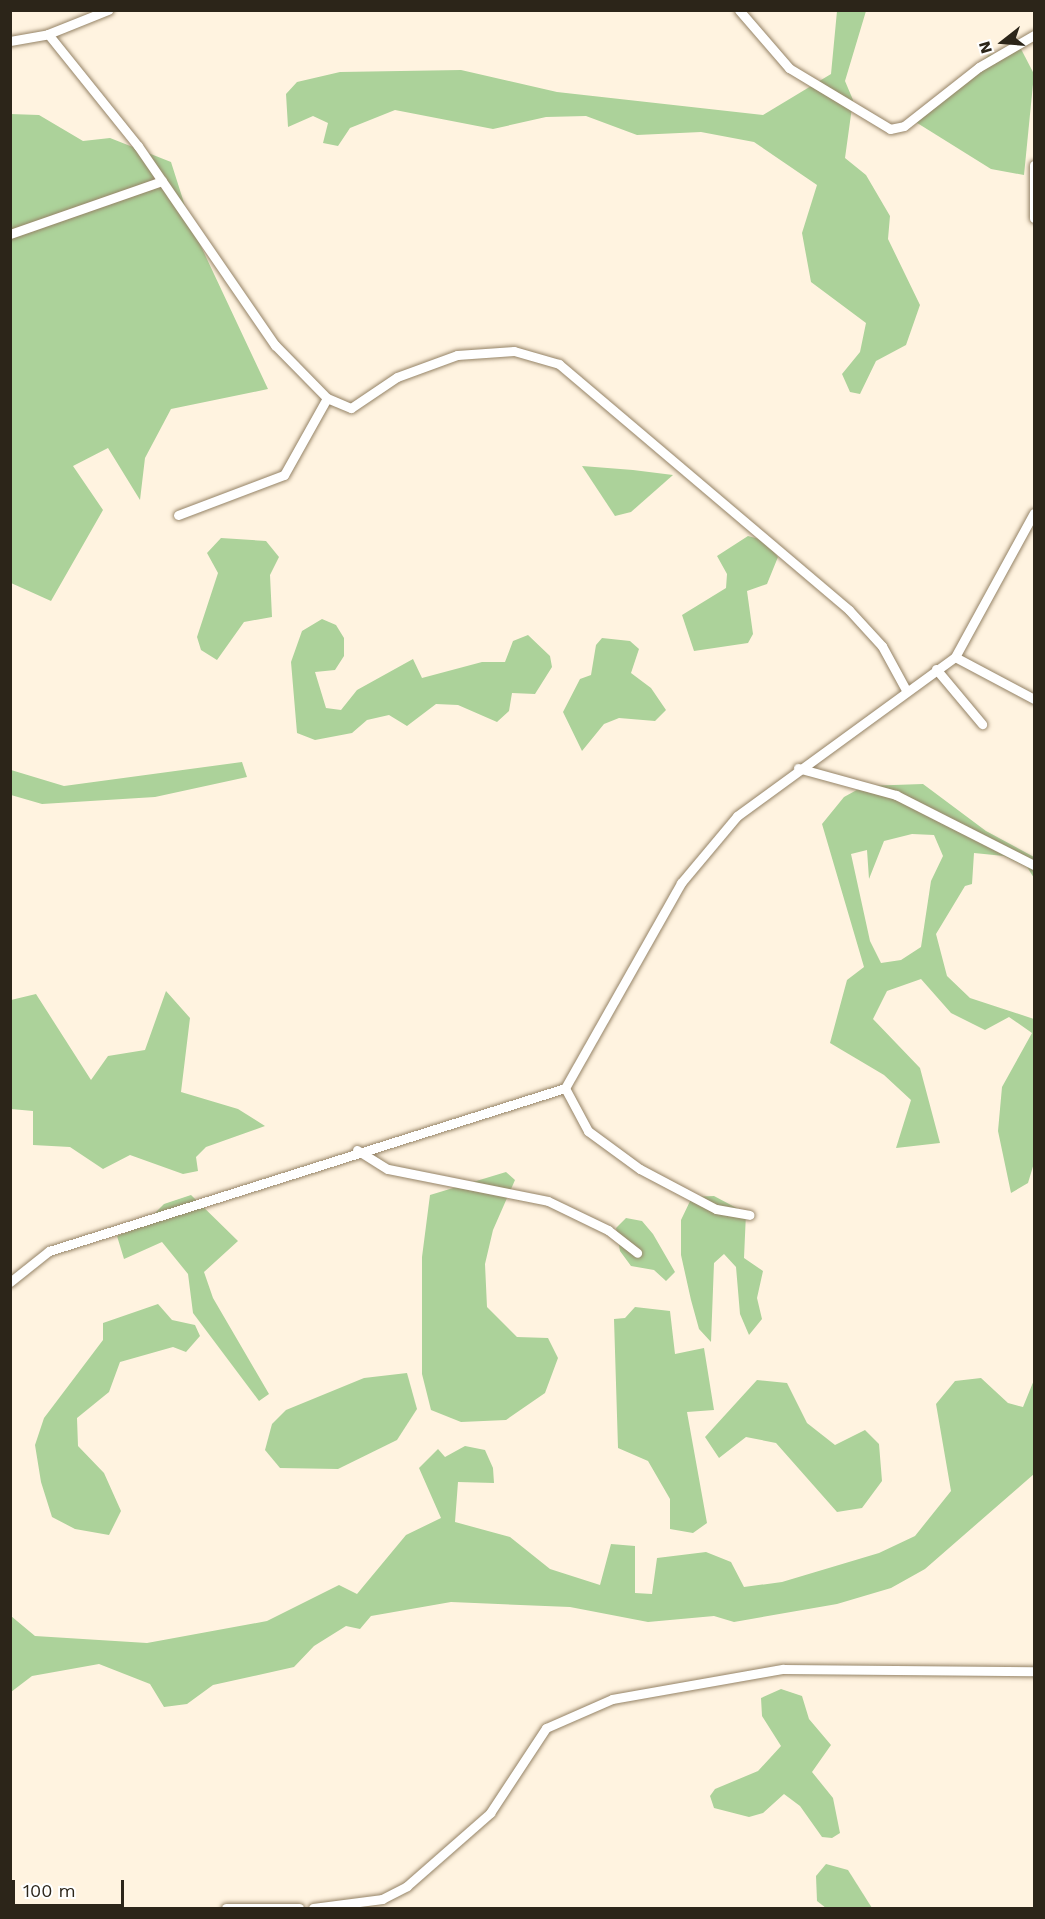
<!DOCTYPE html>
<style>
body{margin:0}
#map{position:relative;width:1045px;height:1919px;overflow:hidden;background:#fff3e0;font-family:"Work Sans",sans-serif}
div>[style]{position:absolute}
.green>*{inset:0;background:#acd29a}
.roads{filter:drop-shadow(0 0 2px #958366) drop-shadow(0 0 2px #958366)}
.minor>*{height:9px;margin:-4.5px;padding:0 4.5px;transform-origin:4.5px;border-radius:4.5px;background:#fff}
span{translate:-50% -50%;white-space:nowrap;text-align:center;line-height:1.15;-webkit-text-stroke:4.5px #fff;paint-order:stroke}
.frame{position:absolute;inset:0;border:12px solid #2c2519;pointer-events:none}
.north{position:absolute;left:973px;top:12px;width:60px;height:60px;-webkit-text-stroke:4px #fff;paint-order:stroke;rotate:253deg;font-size:16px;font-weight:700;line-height:24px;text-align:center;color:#2c2519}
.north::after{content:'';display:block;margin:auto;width:21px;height:27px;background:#2c2519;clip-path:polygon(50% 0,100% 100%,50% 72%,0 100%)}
.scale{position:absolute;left:12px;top:1880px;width:112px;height:27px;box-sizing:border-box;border:3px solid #2c2519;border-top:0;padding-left:8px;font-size:18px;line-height:21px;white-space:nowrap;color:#2c2519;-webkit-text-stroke:4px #fff;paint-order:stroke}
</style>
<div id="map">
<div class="green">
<i style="clip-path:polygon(837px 11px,866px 11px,845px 81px,853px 100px,845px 158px,866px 175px,890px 216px,888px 239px,920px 305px,906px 345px,876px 361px,860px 394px,850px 392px,842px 374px,860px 352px,866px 323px,811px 282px,802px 233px,817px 185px,754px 142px,701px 132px,637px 135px,586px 116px,546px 117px,493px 129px,395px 110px,350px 128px,338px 146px,323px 143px,328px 123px,313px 116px,288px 127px,286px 94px,297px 82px,340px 72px,461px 70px,557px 92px,763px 115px,831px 74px)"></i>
<i style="clip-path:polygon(1021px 49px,1034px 74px,1024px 175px,991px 169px,914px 121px,989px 55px)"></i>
<i style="clip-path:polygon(10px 114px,39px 115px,83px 141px,110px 138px,171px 162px,191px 225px,268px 389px,171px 409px,145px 458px,140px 500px,108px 448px,73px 466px,103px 510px,51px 601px,11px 583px)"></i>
<i style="clip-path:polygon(582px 466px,633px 470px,673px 475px,631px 512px,615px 516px)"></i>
<i style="clip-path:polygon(748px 536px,763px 540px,778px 557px,767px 584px,747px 591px,753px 634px,748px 643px,694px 651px,682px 615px,726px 588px,727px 574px,717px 556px)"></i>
<i style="clip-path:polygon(221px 538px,266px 541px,279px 557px,270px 575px,272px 617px,244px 622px,217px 660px,201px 650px,197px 637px,218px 573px,207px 553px)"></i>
<i style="clip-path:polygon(322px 619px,336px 625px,344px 638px,344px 656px,335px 670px,315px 672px,326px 708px,341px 710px,357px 690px,413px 659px,422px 678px,482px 662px,505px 662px,513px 641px,528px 635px,550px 656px,552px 667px,535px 694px,512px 693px,509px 711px,497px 722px,458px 705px,436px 704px,407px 726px,389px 715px,367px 720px,352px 733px,315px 740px,297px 733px,291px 662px,302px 631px)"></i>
<i style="clip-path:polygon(602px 638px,630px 641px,639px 649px,631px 673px,651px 688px,666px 710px,655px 721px,619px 718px,604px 724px,582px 751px,563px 712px,580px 679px,591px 675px,596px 645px)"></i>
<i style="clip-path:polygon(242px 762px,247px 777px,155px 797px,42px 804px,11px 795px,11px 770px,64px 786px)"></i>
<i style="clip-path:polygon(evenodd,923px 784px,986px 831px,1034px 857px,1034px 878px,1027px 867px,1004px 856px,974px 853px,972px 884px,965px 886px,936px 934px,947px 976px,970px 998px,1034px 1019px,1034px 1163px,1028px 1183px,1011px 1193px,998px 1131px,1002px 1087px,1032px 1033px,1009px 1017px,985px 1030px,951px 1013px,921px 979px,887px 991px,873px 1019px,920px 1068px,940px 1143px,896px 1148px,911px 1100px,884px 1075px,830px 1043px,847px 980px,864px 967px,822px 824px,844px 797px,864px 786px,923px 784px,912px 834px,934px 835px,943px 856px,931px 881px,921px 947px,901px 960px,881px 963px,870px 941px,851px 854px,867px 850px,869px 879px,884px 841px,912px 834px)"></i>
<i style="clip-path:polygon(166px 991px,190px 1018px,181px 1092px,238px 1109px,265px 1126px,206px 1147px,196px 1157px,198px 1171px,183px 1174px,130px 1155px,103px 1169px,70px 1147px,33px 1145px,33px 1111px,11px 1109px,11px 1000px,36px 994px,91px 1080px,108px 1056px,145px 1050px)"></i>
<i style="clip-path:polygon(506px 1172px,515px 1180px,493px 1230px,485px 1264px,487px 1307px,517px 1337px,548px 1338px,558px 1358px,545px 1393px,506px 1420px,461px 1422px,431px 1410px,422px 1374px,422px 1257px,430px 1195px)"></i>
<i style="clip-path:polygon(191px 1195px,238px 1241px,204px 1272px,213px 1298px,269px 1394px,259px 1401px,193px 1313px,188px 1274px,162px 1242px,124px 1259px,117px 1236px,142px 1226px,164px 1204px)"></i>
<i style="clip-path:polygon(714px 1196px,746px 1213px,744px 1258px,763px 1271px,757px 1298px,762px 1319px,749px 1335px,740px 1314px,736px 1267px,724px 1254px,714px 1263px,711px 1342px,699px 1329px,691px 1300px,681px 1255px,681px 1220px,692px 1197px)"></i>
<i style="clip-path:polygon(626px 1218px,642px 1221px,653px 1234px,675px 1272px,666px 1281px,654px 1270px,631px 1266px,620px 1251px,616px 1228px)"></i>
<i style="clip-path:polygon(158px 1304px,172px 1320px,195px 1325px,200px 1336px,186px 1352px,173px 1347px,120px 1362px,109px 1392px,77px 1418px,78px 1446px,104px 1473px,121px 1511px,109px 1535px,75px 1529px,52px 1517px,41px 1482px,35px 1445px,44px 1418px,103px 1340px,103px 1323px)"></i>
<i style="clip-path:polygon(635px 1307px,670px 1311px,675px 1354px,704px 1348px,714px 1410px,687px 1412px,707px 1523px,693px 1533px,670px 1529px,670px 1499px,648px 1461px,618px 1448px,614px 1319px,625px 1318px)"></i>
<i style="clip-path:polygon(407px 1373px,417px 1409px,397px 1440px,338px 1469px,280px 1468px,265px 1450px,272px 1424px,286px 1410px,364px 1378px)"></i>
<i style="clip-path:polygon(981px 1378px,1008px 1403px,1023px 1407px,1034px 1380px,1034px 1474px,925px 1569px,891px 1588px,837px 1604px,734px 1622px,714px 1616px,648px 1622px,570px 1607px,451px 1602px,371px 1616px,360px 1629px,346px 1626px,314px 1646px,294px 1667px,213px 1685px,187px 1704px,164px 1707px,150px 1684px,99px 1664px,32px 1676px,11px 1692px,11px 1616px,35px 1636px,147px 1643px,267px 1621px,339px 1585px,357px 1594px,406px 1535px,441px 1518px,419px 1468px,438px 1449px,445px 1457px,465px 1446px,485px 1450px,493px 1468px,494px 1483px,458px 1482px,455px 1522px,510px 1537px,550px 1569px,600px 1585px,611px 1544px,635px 1546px,635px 1593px,652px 1594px,657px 1558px,706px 1552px,731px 1562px,744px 1587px,782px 1582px,879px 1553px,915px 1536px,951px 1491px,936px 1404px,955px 1381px)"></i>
<i style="clip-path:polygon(757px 1380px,787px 1383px,807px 1423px,835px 1445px,865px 1430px,879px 1444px,882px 1481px,862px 1508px,837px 1512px,776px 1443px,746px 1437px,719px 1458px,705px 1437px)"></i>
<i style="clip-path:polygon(781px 1689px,802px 1696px,809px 1719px,831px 1745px,812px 1772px,833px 1798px,840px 1833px,832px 1838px,822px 1837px,800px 1806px,784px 1794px,763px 1813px,749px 1817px,714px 1808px,710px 1796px,715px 1789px,758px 1771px,781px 1746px,762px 1716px,761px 1698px)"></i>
<i style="clip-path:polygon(826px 1864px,848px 1870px,872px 1908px,826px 1908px,817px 1901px,816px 1876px)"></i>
</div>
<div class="roads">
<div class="minor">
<i style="left:739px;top:10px;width:77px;rotate:49.2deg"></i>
<i style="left:789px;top:68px;width:118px;rotate:31.1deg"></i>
<i style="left:890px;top:129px;width:14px;rotate:-12deg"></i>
<i style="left:904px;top:126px;width:95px;rotate:-38.2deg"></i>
<i style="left:979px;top:67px;width:64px;rotate:-30.2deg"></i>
<i style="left:48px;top:34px;width:144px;rotate:51.2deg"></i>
<i style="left:138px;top:146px;width:242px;rotate:55.5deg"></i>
<i style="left:275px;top:345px;width:74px;rotate:45.5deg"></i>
<i style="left:327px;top:398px;width:26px;rotate:23deg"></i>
<i style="left:351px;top:408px;width:55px;rotate:-34deg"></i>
<i style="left:397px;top:377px;width:64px;rotate:-20.1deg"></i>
<i style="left:457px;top:355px;width:57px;rotate:-4deg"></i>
<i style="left:514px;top:351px;width:47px;rotate:16.1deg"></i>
<i style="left:559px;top:364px;width:380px;rotate:40.3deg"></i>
<i style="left:849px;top:610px;width:49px;rotate:47.5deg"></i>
<i style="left:882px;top:646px;width:50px;rotate:61.4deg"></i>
<i style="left:10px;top:41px;width:39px;rotate:-10deg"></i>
<i style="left:48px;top:34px;width:65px;rotate:-21.8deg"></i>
<i style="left:1034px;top:165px;width:53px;rotate:90deg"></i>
<i style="left:10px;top:234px;width:161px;rotate:-19.2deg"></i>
<i style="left:178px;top:515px;width:113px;rotate:-20.7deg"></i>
<i style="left:284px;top:475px;width:88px;rotate:-60.8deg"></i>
<i style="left:955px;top:657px;width:164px;rotate:-61.3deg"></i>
<i style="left:936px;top:669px;width:72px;rotate:50.1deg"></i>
<i style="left:798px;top:768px;width:102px;rotate:15.4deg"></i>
<i style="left:896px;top:795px;width:155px;rotate:26.9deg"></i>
<i style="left:565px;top:1088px;width:49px;rotate:61.9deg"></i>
<i style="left:588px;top:1131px;width:64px;rotate:36.2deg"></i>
<i style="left:640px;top:1169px;width:86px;rotate:27.8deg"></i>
<i style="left:716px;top:1209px;width:34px;rotate:10deg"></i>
<i style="left:357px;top:1150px;width:36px;rotate:32deg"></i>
<i style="left:388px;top:1169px;width:163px;rotate:11.3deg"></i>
<i style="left:548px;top:1201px;width:67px;rotate:25.8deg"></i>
<i style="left:608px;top:1230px;width:37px;rotate:38deg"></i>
<i style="left:10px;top:1282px;width:50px;rotate:-38.5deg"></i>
<i style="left:49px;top:1251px;width:541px;rotate:-17.53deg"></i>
<i style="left:565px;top:1088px;width:236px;rotate:-60.5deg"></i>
<i style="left:681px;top:883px;width:87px;rotate:-50.1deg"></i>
<i style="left:737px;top:816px;width:270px;rotate:-36.1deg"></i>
<i style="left:955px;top:657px;width:89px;rotate:28deg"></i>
<i style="left:226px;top:1908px;width:73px"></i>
<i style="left:313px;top:1908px;width:70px;rotate:-7.4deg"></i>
<i style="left:382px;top:1899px;width:28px;rotate:-27deg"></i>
<i style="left:407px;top:1886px;width:111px;rotate:-41.3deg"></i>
<i style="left:490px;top:1813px;width:102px;rotate:-56.6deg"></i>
<i style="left:546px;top:1728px;width:72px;rotate:-23.7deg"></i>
<i style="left:612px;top:1699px;width:174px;rotate:-10deg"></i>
<i style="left:783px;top:1669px;width:251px;rotate:0.5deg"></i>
</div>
</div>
<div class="frame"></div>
<div class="north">N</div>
<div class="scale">100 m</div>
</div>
